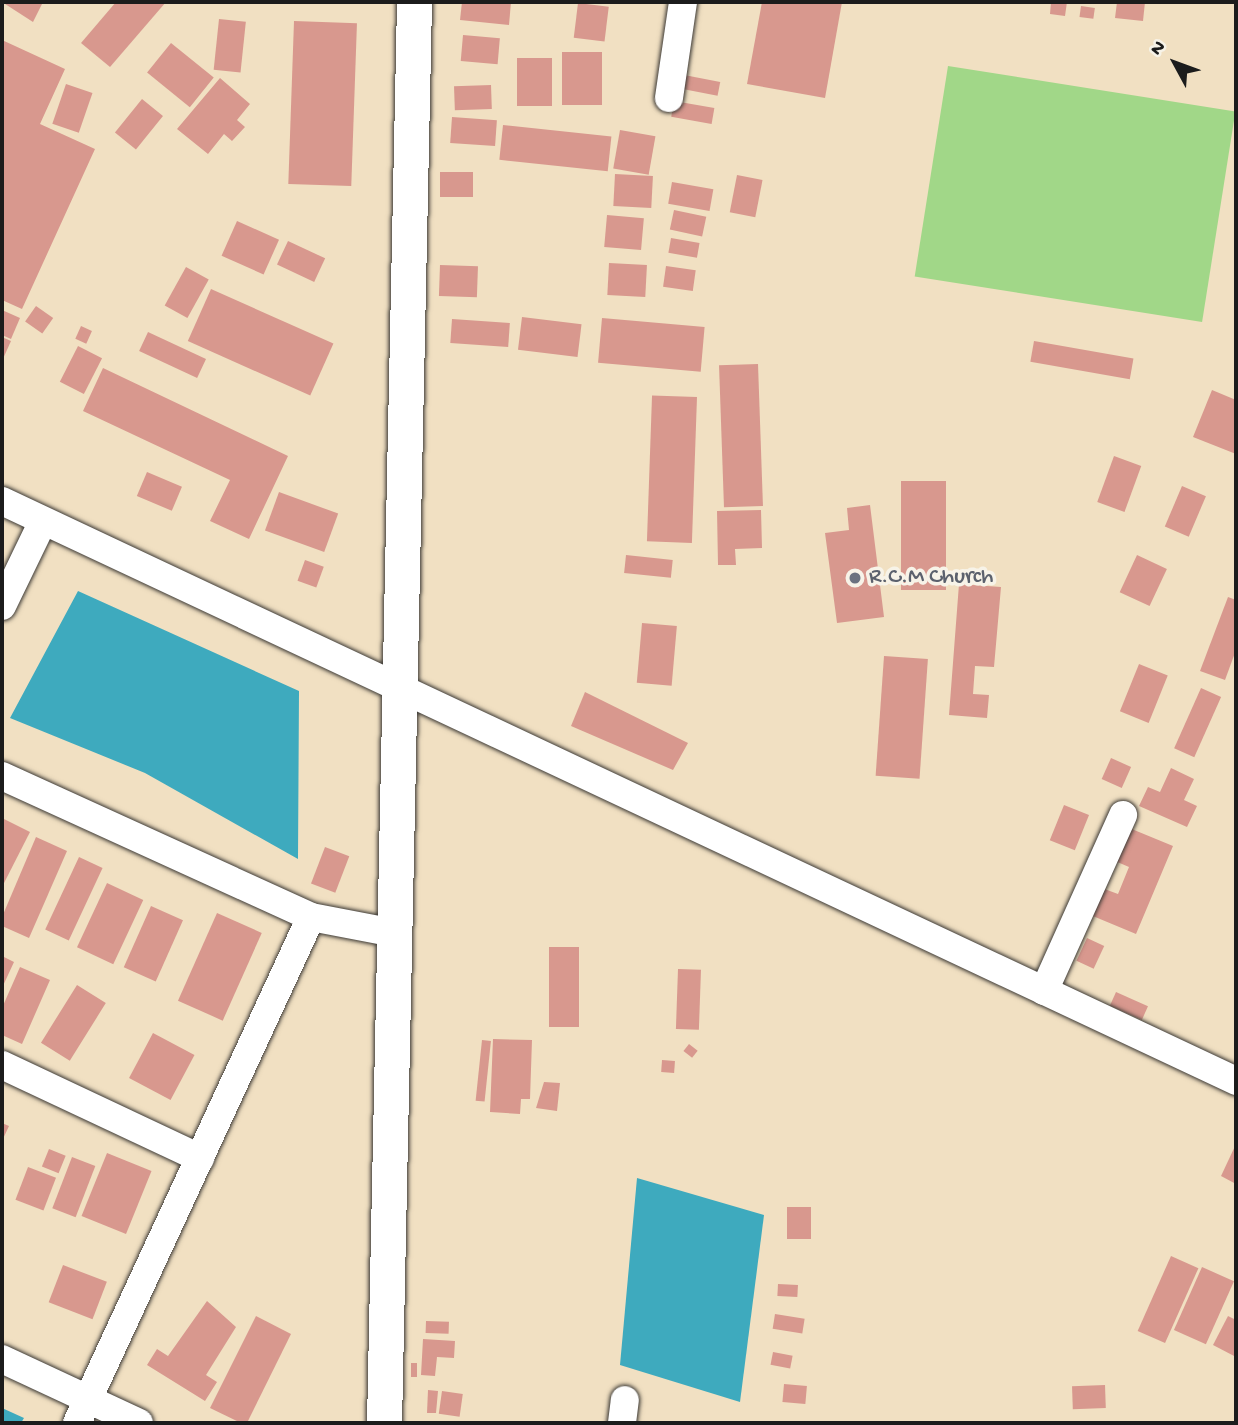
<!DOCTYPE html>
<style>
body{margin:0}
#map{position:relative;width:1238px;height:1425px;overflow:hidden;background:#f1e0c2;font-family:"Gochi Hand",sans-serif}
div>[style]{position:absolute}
.green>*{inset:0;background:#a1d788;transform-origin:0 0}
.water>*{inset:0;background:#3eaabe}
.building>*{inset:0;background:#d8988e;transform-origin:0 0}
.roads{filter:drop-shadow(0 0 2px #3c3935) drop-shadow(0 0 2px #3c3935)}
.minor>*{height:28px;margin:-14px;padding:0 14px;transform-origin:14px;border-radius:14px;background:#fff}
.major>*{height:35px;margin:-17.5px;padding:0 17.5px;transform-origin:17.5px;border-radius:17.5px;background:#fff}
.dots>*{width:19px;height:19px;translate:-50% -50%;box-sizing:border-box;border:4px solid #f7f3e8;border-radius:50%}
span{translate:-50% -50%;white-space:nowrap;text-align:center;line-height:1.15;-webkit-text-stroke:7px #f7f3e8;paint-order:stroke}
.worship-label{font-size:23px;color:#5b616d}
.left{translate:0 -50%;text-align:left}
.frame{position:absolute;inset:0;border:4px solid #1c1c1c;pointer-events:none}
.north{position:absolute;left:1140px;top:28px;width:70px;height:70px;-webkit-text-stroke:5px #f7f3e8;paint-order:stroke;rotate:311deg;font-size:19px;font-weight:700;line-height:28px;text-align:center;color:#1c1c1c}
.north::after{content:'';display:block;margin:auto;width:24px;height:32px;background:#1c1c1c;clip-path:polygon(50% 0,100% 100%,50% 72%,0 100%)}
</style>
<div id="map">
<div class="green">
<i style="left:948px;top:66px;width:291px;height:213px;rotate:9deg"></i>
</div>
<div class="water">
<i style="clip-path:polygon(78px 591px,299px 691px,298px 859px,145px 773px,10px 718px)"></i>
<i style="clip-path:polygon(637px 1178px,764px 1215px,740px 1402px,620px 1365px)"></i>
<i style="clip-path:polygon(2px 1408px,24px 1418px,21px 1423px,2px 1423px)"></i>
</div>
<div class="building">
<i style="clip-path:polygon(2px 2px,43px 2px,33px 22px)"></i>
<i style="clip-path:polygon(116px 2px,166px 2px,110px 67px,81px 43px)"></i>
<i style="clip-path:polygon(462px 2px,511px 2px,509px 25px,460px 20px)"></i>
<i style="clip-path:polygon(762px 2px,842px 2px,825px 98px,747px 84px)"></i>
<i style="clip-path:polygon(1051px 2px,1067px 2px,1065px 16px,1050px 14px)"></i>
<i style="clip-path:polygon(1117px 2px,1145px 2px,1143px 21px,1115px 18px)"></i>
<i style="left:578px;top:3px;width:31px;height:35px;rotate:7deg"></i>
<i style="left:1081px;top:6px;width:14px;height:11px;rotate:8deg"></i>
<i style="left:219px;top:19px;width:27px;height:51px;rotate:6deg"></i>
<i style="left:294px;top:21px;width:63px;height:163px;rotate:2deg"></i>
<i style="left:463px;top:35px;width:37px;height:26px;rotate:5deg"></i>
<i style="clip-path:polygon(2px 40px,65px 69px,40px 124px,95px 149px,22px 309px,2px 300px)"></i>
<i style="left:171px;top:43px;width:55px;height:38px;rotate:39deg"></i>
<i style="left:602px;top:52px;width:53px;height:40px;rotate:90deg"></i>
<i style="left:517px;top:58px;width:35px;height:48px"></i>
<i style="left:679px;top:74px;width:42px;height:14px;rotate:11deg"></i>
<i style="clip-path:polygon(220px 78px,250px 104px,237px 120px,245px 127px,232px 141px,224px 134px,208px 154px,177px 129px)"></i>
<i style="left:66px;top:84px;width:28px;height:42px;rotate:19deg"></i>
<i style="left:491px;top:85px;width:24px;height:37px;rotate:88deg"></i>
<i style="left:142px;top:99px;width:27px;height:43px;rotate:39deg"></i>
<i style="left:674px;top:101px;width:41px;height:16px;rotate:10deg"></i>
<i style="left:452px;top:117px;width:45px;height:26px;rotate:4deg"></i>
<i style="left:503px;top:125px;width:109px;height:35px;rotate:6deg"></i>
<i style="left:620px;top:130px;width:36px;height:39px;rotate:10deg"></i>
<i style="left:473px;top:172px;width:25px;height:33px;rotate:90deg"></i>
<i style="left:615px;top:174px;width:38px;height:32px;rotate:3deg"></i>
<i style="left:737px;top:175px;width:26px;height:38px;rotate:11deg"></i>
<i style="left:672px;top:182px;width:42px;height:22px;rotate:10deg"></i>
<i style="left:674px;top:210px;width:33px;height:20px;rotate:12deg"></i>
<i style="left:607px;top:215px;width:37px;height:32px;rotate:5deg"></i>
<i style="left:237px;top:221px;width:46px;height:38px;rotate:24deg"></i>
<i style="left:671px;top:238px;width:29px;height:15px;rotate:10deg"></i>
<i style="left:288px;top:241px;width:41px;height:26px;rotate:25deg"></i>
<i style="left:609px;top:263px;width:38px;height:32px;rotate:3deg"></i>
<i style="left:440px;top:265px;width:38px;height:31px;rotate:2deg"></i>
<i style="left:666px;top:266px;width:30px;height:21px;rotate:8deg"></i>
<i style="left:186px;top:267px;width:26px;height:44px;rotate:29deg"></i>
<i style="left:211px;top:289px;width:134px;height:57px;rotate:24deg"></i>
<i style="left:36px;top:306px;width:21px;height:19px;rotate:35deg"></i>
<i style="clip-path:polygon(2px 310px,20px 318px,11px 339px,2px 335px)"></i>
<i style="left:522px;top:317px;width:60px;height:33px;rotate:7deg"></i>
<i style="left:602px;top:318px;width:103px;height:45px;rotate:5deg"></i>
<i style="left:452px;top:319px;width:58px;height:24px;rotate:4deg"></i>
<i style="left:81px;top:326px;width:12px;height:14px;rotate:24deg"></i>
<i style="left:148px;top:332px;width:64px;height:21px;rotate:25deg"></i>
<i style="clip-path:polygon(2px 337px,11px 341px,2px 361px)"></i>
<i style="left:1034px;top:341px;width:101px;height:21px;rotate:10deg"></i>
<i style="left:78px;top:346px;width:27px;height:40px;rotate:27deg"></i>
<i style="left:758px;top:364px;width:142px;height:39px;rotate:88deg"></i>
<i style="clip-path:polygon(103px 368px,288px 456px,249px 539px,210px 521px,230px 480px,83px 411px)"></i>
<i style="clip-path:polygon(1212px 390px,1236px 400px,1236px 454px,1193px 437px)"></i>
<i style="left:697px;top:397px;width:146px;height:45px;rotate:92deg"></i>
<i style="left:1114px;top:456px;width:29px;height:49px;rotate:20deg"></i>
<i style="left:147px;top:472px;width:38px;height:26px;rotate:23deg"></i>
<i style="left:946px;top:481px;width:109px;height:45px;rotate:90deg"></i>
<i style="left:1182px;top:486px;width:26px;height:44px;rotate:23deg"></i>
<i style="left:279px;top:492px;width:63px;height:41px;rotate:20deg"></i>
<i style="clip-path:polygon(870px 505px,884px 617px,837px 623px,825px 533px,849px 530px,847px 508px)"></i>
<i style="clip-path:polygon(761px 510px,762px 548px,735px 549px,736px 565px,718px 565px,717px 511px)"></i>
<i style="left:626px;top:555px;width:47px;height:18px;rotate:6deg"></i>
<i style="left:1137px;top:555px;width:33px;height:41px;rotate:25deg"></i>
<i style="left:305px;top:560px;width:20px;height:22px;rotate:20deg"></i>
<i style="clip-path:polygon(959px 584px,1001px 587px,994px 667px,975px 666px,973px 694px,989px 695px,987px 718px,949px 715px)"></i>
<i style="clip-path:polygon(1228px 597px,1236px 600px,1236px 650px,1225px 680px,1200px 671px)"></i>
<i style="left:642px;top:623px;width:35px;height:60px;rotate:5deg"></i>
<i style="left:884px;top:656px;width:44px;height:120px;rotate:4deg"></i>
<i style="left:1139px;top:664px;width:31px;height:51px;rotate:22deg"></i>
<i style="left:1201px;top:688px;width:22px;height:66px;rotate:24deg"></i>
<i style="clip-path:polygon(585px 692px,688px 743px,673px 770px,571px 726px)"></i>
<i style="left:1111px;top:758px;width:22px;height:23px;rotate:24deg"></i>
<i style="clip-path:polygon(1171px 768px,1194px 779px,1184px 800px,1197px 806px,1187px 827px,1139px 806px,1148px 787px,1160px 792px)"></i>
<i style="left:1064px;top:805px;width:27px;height:38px;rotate:22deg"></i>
<i style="clip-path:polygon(2px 818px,30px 832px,2px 887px)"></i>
<i style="clip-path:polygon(1122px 825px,1173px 846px,1136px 934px,1088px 914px,1099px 887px,1118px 894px,1129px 867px,1108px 858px)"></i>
<i style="clip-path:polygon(36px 837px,67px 851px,29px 938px,2px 926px,2px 917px)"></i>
<i style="left:325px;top:847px;width:26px;height:39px;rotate:21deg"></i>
<i style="left:79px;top:857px;width:26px;height:80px;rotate:25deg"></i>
<i style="left:107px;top:883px;width:40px;height:71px;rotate:25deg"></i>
<i style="left:151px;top:906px;width:35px;height:67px;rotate:24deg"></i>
<i style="left:217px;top:913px;width:49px;height:96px;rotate:24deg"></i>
<i style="left:1087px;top:938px;width:19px;height:25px;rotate:25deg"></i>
<i style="left:549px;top:947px;width:30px;height:80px"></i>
<i style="clip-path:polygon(2px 956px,14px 962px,2px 988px)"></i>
<i style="clip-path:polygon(20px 967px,50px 980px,22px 1044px,2px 1035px,2px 1008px)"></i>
<i style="left:678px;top:969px;width:23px;height:60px;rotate:2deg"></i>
<i style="left:77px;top:985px;width:34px;height:68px;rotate:32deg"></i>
<i style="left:1116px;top:992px;width:35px;height:15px;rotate:24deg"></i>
<i style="left:153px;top:1033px;width:47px;height:51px;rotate:28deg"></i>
<i style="clip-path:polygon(493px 1039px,532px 1040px,530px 1099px,521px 1099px,520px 1114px,490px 1112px)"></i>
<i style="left:482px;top:1040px;width:9px;height:61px;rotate:6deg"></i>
<i style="left:689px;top:1044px;width:11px;height:9px;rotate:38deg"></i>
<i style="left:662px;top:1060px;width:13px;height:12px;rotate:4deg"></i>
<i style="clip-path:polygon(544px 1082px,560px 1083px,557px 1111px,536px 1108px)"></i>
<i style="clip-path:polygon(2px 1123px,9px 1126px,2px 1141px)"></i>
<i style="clip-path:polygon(1236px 1144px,1236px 1184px,1221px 1176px)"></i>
<i style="left:49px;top:1149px;width:18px;height:19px;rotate:22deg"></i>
<i style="left:107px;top:1153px;width:48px;height:68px;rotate:22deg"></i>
<i style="left:72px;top:1157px;width:25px;height:55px;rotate:21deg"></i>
<i style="left:28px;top:1167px;width:30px;height:35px;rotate:21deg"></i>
<i style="left:787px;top:1207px;width:24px;height:32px"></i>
<i style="left:1171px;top:1256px;width:30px;height:82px;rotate:24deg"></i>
<i style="left:63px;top:1265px;width:47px;height:40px;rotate:21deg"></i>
<i style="left:1202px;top:1267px;width:35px;height:69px;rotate:24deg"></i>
<i style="left:778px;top:1284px;width:20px;height:12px;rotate:3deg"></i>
<i style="clip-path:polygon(207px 1301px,236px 1327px,206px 1375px,217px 1382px,205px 1401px,147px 1365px,157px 1349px,168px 1356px)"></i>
<i style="left:775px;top:1314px;width:30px;height:15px;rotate:9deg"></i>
<i style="clip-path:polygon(256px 1316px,291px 1334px,247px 1423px,241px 1423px,210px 1408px)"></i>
<i style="clip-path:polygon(1228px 1316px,1236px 1320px,1236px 1357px,1213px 1345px)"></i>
<i style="left:426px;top:1321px;width:23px;height:12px;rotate:2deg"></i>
<i style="clip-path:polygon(423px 1339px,455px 1341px,454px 1358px,437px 1357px,435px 1376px,421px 1375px)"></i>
<i style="left:773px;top:1352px;width:20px;height:13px;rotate:11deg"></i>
<i style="left:411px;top:1363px;width:6px;height:14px"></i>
<i style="left:784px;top:1384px;width:23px;height:18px;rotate:5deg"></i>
<i style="left:1105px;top:1385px;width:23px;height:33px;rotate:88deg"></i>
<i style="clip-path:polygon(428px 1390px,438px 1391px,436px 1413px,427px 1413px)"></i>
<i style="left:442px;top:1391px;width:21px;height:23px;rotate:8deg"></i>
</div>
<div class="roads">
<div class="minor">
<i style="left:669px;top:98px;width:97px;rotate:-81.7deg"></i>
<i style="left:2px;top:501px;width:1364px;rotate:25.17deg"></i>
<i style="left:2px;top:606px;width:94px;rotate:-64.2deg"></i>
<i style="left:2px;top:776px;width:340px;rotate:24.5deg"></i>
<i style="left:311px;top:917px;width:85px;rotate:10.9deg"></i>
<i style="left:1044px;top:991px;width:193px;rotate:-65.8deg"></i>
<i style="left:2px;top:1065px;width:219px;rotate:25.2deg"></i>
<i style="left:2px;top:1359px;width:151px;rotate:25deg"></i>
<i style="left:77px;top:1423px;width:557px;rotate:-65.18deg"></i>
<i style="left:622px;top:1423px;width:23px;rotate:-83deg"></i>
</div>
<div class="major">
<i style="left:384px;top:1423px;width:1421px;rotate:-88.79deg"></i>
</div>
</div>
<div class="dots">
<i style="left:855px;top:578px;background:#6b7280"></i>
</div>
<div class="worship-label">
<span class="left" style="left:869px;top:578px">R.C.M Church</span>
</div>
<div class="frame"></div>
<div class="north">N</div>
</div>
